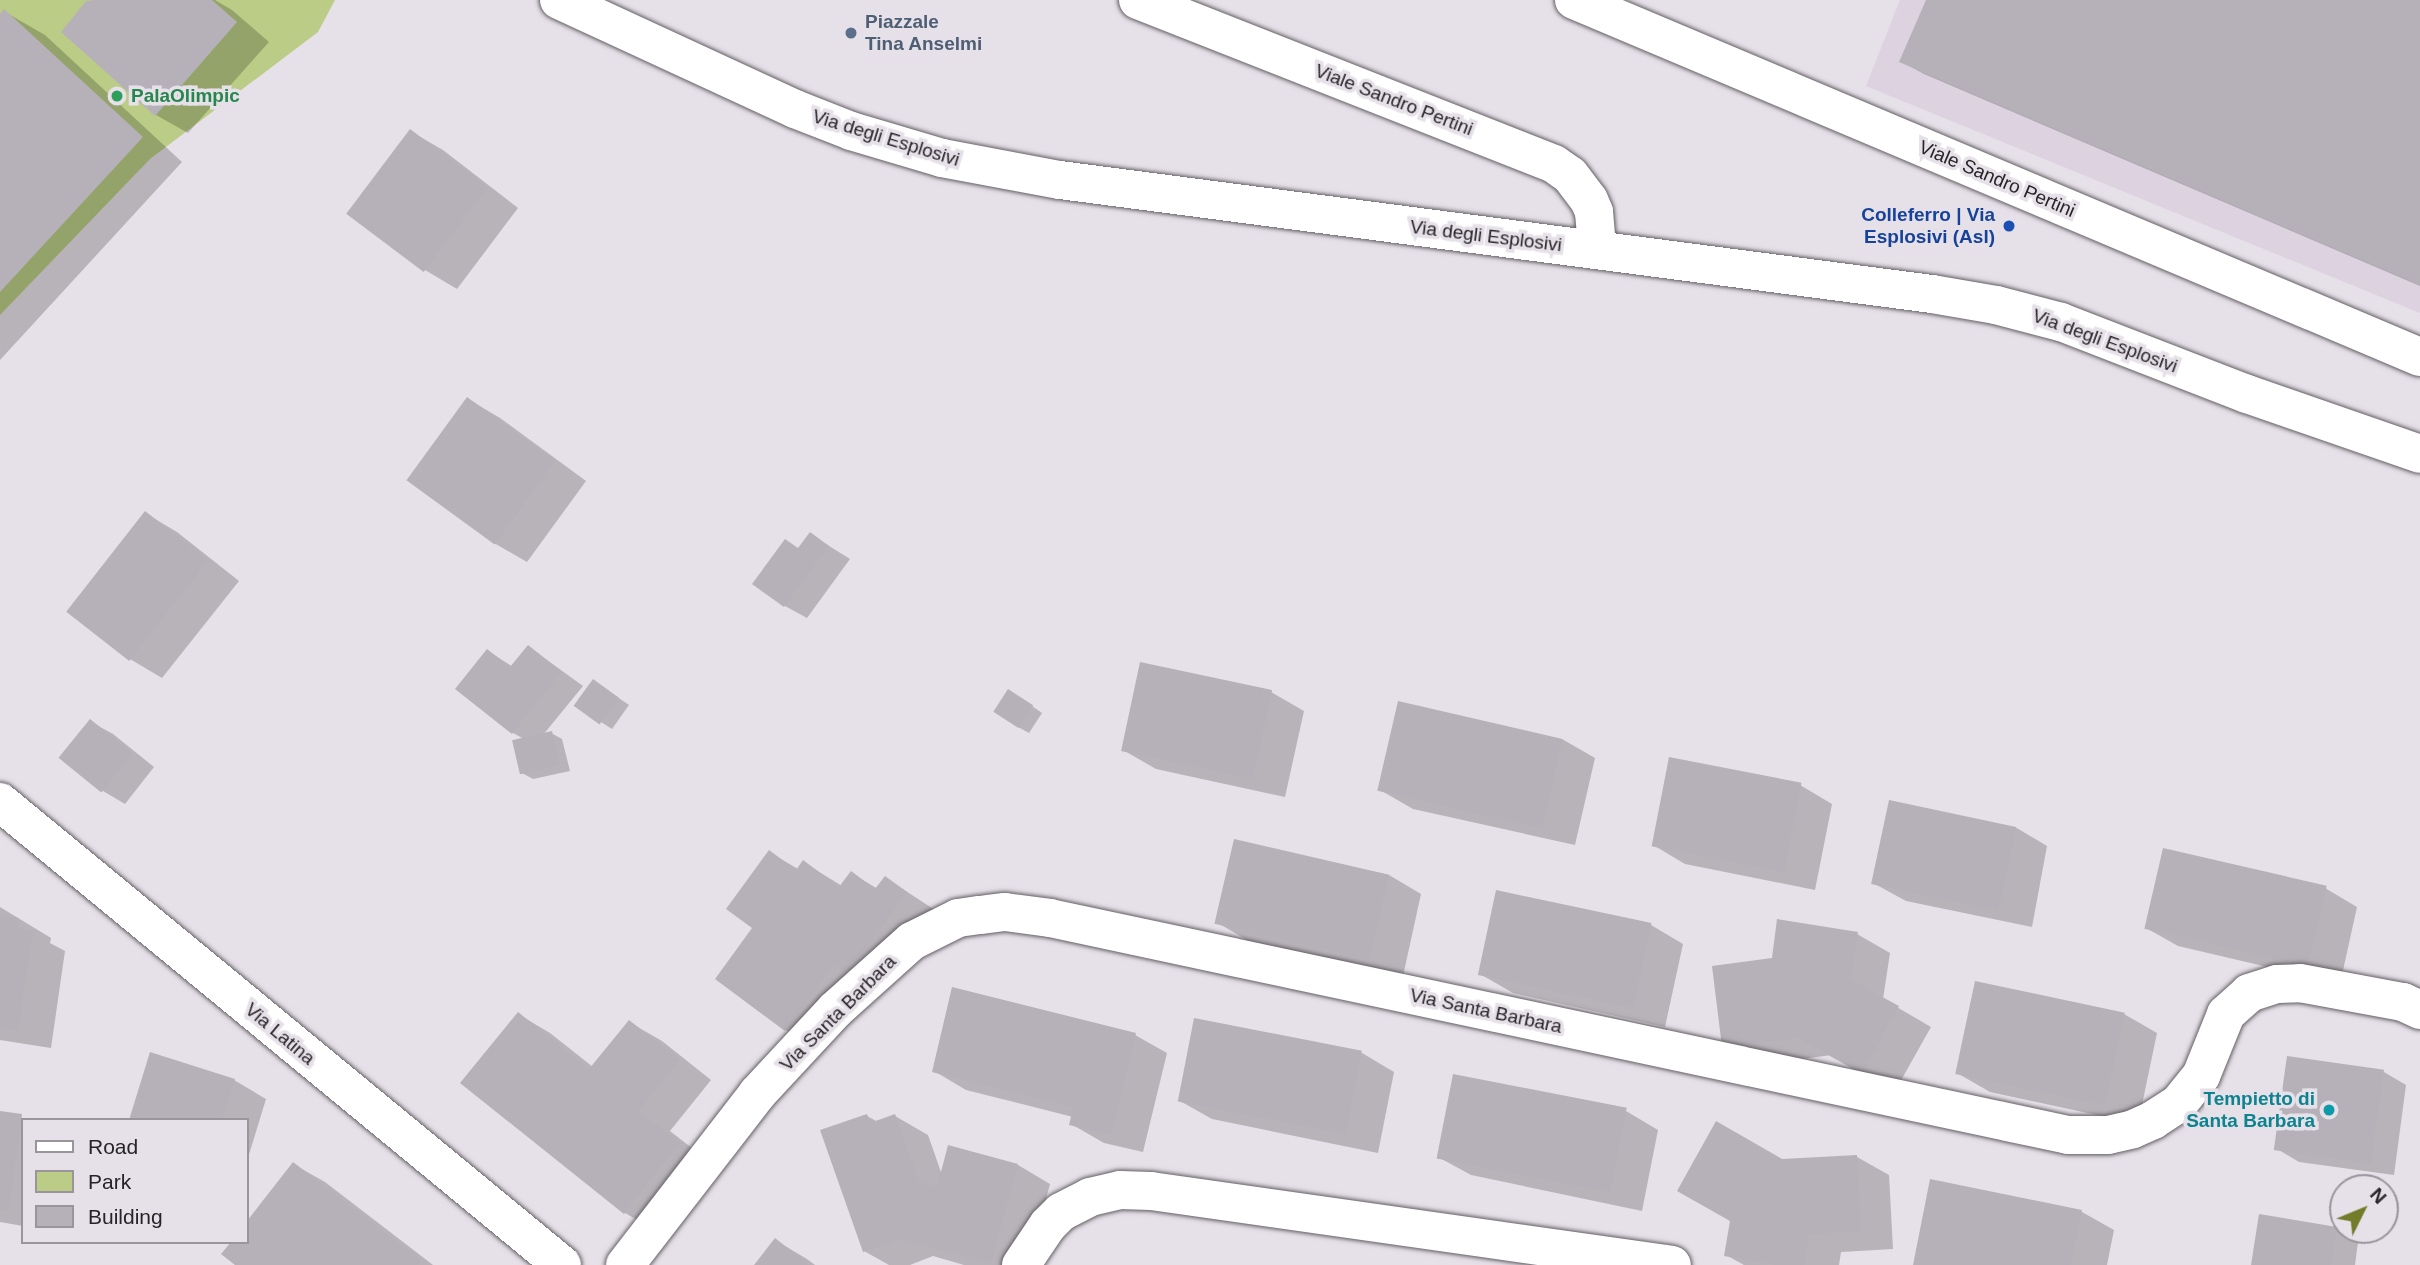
<!DOCTYPE html>
<style>
body{margin:0}
#map{position:relative;width:2420px;height:1265px;overflow:hidden;background:#e6e0e8;font-family:Arial,sans-serif}
div>[style]{position:absolute}
.built>*{inset:0;background:#dcd2e0}
.green>*{inset:0;background:#bacc85}
.shadow>*{inset:0;background:#0003}
.building>*{inset:0;background:#b6b1b8;transform-origin:0 0}
.roads{filter:drop-shadow(0 0 2px #645f65) drop-shadow(0 0 2px #645f65)}
.street>*{height:38px;margin:-19px;padding:0 19px;transform-origin:19px;border-radius:19px;background:#fff}
.secondary>*{height:38px;margin:-19px;padding:0 19px;transform-origin:19px;border-radius:19px;background:#fff}
.dots>*{width:19px;height:19px;translate:-50% -50%;box-sizing:border-box;border:4px solid #e6e0e8;border-radius:50%}
span{translate:-50% -50%;white-space:nowrap;text-align:center;line-height:1.15;-webkit-text-stroke:7px #e6e0e8;paint-order:stroke}
.service-label{font-size:19px;color:#4e5e75;font-weight:700}
.left{translate:0 -50%;text-align:left}
.leisure-label{font-size:19px;color:#27864d;font-weight:700}
.street-label{font-size:19px;color:#272427}
.transit-label{font-size:19px;color:#164399;font-weight:700}
.right{translate:-100% -50%;text-align:right}
.culture-label{font-size:19px;color:#0d838f;font-weight:700}
.legend{position:absolute;left:21px;top:1118px;width:228px;height:126px;box-sizing:border-box;background:#e6e0e8;border:2px solid #9a959b;margin:0;padding:9px 12px;list-style:none;font-size:21px;color:#272427}
.legend li{display:flex;align-items:center;gap:14px;height:35px}
.legend b{width:35px;border:2px solid #9a959b}
.north{position:absolute;left:2329px;top:1174px;width:70px;height:70px;box-sizing:border-box;background:#e6e0e8;border:2px solid #9a959b;border-radius:50%;rotate:47deg;font-size:19px;font-weight:700;line-height:28px;text-align:center;color:#272427}
.north::after{content:'';display:block;margin:auto;width:24px;height:32px;background:#717d2a;clip-path:polygon(50% 0,100% 100%,50% 72%,0 100%)}
</style>
<div id="map">
<div class="built">
<i style="clip-path:polygon(1900px 0,2420px 0,2420px 313px,1866px 86px)"></i>
</div>
<div class="green">
<i style="clip-path:polygon(0 0,335px 0,318px 32px,150px 159px,0 315px)"></i>
</div>
<div class="shadow">
<i style="clip-path:polygon(112px 0,215px 0,232px 10px,269px 42px,188px 133px,156px 115px)"></i>
<i style="clip-path:polygon(1928px 0,2420px 0,2420px 286px,1924px 74px,1902px 62px)"></i>
<i style="clip-path:polygon(5px 12px,45px 35px,182px 162px,0 360px,0 16px)"></i>
<i style="clip-path:polygon(410px 131px,443px 150px,518px 208px,457px 289px,425px 270px)"></i>
<i style="clip-path:polygon(468px 399px,500px 418px,586px 481px,527px 562px,494px 543px,409px 479px)"></i>
<i style="clip-path:polygon(145px 513px,177px 532px,239px 581px,162px 678px,130px 659px)"></i>
<i style="clip-path:polygon(810px 534px,850px 559px,807px 618px,785px 606px,799px 550px)"></i>
<i style="clip-path:polygon(529px 647px,583px 686px,543px 735px,551px 733px,562px 739px,570px 771px,533px 779px,522px 773px,524px 739px,513px 733px,488px 651px,513px 667px)"></i>
<i style="clip-path:polygon(604px 688px,629px 705px,612px 729px,576px 706px)"></i>
<i style="clip-path:polygon(1271px 692px,1304px 711px,1285px 797px,1156px 769px,1123px 750px)"></i>
<i style="clip-path:polygon(1019px 697px,1042px 713px,1029px 733px,1018px 727px)"></i>
<i style="clip-path:polygon(91px 722px,113px 734px,154px 767px,125px 804px,103px 791px)"></i>
<i style="clip-path:polygon(1562px 739px,1595px 758px,1575px 845px,1413px 809px,1380px 790px)"></i>
<i style="clip-path:polygon(1800px 785px,1832px 804px,1815px 890px,1685px 864px,1653px 845px)"></i>
<i style="clip-path:polygon(2015px 827px,2047px 846px,2032px 927px,1906px 901px,1873px 883px)"></i>
<i style="clip-path:polygon(1236px 841px,1389px 875px,1421px 894px,1403px 976px,1250px 942px,1218px 923px)"></i>
<i style="clip-path:polygon(769px 852px,798px 869px,803px 862px,842px 886px,851px 873px,878px 889px,886px 878px,938px 912px,818px 1048px,786px 1030px,755px 928px)"></i>
<i style="clip-path:polygon(2325px 888px,2357px 907px,2340px 984px,2178px 946px,2146px 928px)"></i>
<i style="clip-path:polygon(0 907px,51px 938px,50px 943px,65px 951px,51px 1048px,0 1040px)"></i>
<i style="clip-path:polygon(1651px 925px,1683px 944px,1665px 1027px,1513px 993px,1480px 974px)"></i>
<i style="clip-path:polygon(1857px 934px,1890px 953px,1883px 999px,1931px 1027px,1895px 1091px,1832px 1055px,1756px 1065px,1724px 1046px,1773px 960px)"></i>
<i style="clip-path:polygon(518px 1014px,550px 1033px,593px 1067px,629px 1022px,662px 1041px,711px 1080px,670px 1131px,711px 1163px,657px 1231px,625px 1213px)"></i>
<i style="clip-path:polygon(2124px 1014px,2157px 1033px,2138px 1124px,1990px 1092px,1957px 1073px)"></i>
<i style="clip-path:polygon(1135px 1035px,1167px 1053px,1143px 1152px,1104px 1143px,1071px 1124px,1073px 1117px,966px 1090px,934px 1071px)"></i>
<i style="clip-path:polygon(1362px 1053px,1394px 1072px,1378px 1153px,1212px 1119px,1180px 1101px)"></i>
<i style="clip-path:polygon(2384px 1072px,2406px 1085px,2394px 1175px,2299px 1162px,2277px 1149px)"></i>
<i style="clip-path:polygon(234px 1080px,266px 1099px,247px 1161px,247px 1120px,130px 1120px)"></i>
<i style="clip-path:polygon(1626px 1111px,1658px 1130px,1642px 1211px,1471px 1175px,1438px 1157px)"></i>
<i style="clip-path:polygon(0 1113px,29px 1120px,23px 1120px,23px 1226px,0 1222px)"></i>
<i style="clip-path:polygon(867px 1116px,878px 1122px,895px 1116px,928px 1135px,942px 1175px,1018px 1165px,1050px 1184px,1028px 1265px,964px 1265px,933px 1256px,910px 1265px,889px 1265px,864px 1251px)"></i>
<i style="clip-path:polygon(1857px 1157px,1889px 1175px,1893px 1249px,1841px 1252px,1839px 1265px,1744px 1265px,1726px 1255px,1781px 1160px)"></i>
<i style="clip-path:polygon(293px 1164px,325px 1182px,433px 1265px,238px 1265px,247px 1242px,247px 1224px)"></i>
<i style="clip-path:polygon(1931px 1181px,2082px 1212px,2114px 1230px,2107px 1265px,1914px 1265px)"></i>
<i style="clip-path:polygon(2336px 1229px,2358px 1242px,2355px 1265px,2253px 1265px)"></i>
<i style="clip-path:polygon(775px 1240px,807px 1259px,815px 1265px,756px 1265px)"></i>
</div>
<div class="building">
<i style="clip-path:polygon(95px 0,212px 0,237px 22px,155px 116px,61px 32px,86px 1px)"></i>
<i style="clip-path:polygon(1926px 0,2420px 0,2420px 285px,1899px 62px)"></i>
<i style="clip-path:polygon(4px 9px,143px 137px,0 292px,0 14px)"></i>
<i style="left:410px;top:129px;width:97px;height:106px;rotate:37deg"></i>
<i style="left:467px;top:397px;width:109px;height:103px;rotate:36deg"></i>
<i style="left:145px;top:511px;width:80px;height:128px;rotate:38deg"></i>
<i style="clip-path:polygon(810px 532px,829px 546px,784px 607px,752px 584px,785px 539px,798px 548px)"></i>
<i style="clip-path:polygon(528px 645px,562px 672px,512px 734px,455px 689px,487px 649px,510px 667px)"></i>
<i style="left:1140px;top:662px;width:135px;height:91px;rotate:12deg"></i>
<i style="left:593px;top:679px;width:32px;height:33px;rotate:36deg"></i>
<i style="left:1008px;top:689px;width:30px;height:27px;rotate:33deg"></i>
<i style="left:1398px;top:701px;width:169px;height:92px;rotate:13deg"></i>
<i style="left:90px;top:719px;width:55px;height:50px;rotate:39deg"></i>
<i style="left:552px;top:731px;width:35px;height:41px;rotate:77deg"></i>
<i style="left:1669px;top:757px;width:135px;height:91px;rotate:11deg"></i>
<i style="left:1889px;top:800px;width:130px;height:86px;rotate:12deg"></i>
<i style="left:1234px;top:839px;width:159px;height:87px;rotate:13deg"></i>
<i style="left:2163px;top:848px;width:168px;height:83px;rotate:13deg"></i>
<i style="clip-path:polygon(769px 850px,796px 870px,803px 860px,839px 887px,851px 871px,875px 889px,885px 876px,907px 892px,846px 975px,834px 965px,785px 1031px,715px 979px,752px 928px,726px 909px)"></i>
<i style="left:1496px;top:890px;width:159px;height:87px;rotate:12deg"></i>
<i style="clip-path:polygon(0 915px,19px 918px,18px 928px,33px 931px,18px 1031px,0 1028px)"></i>
<i style="clip-path:polygon(1777px 919px,1858px 932px,1851px 980px,1899px 1006px,1862px 1074px,1798px 1038px,1722px 1047px,1712px 966px,1772px 958px)"></i>
<i style="left:1975px;top:981px;width:153px;height:95px;rotate:12deg"></i>
<i style="clip-path:polygon(952px 987px,1136px 1033px,1111px 1135px,1069px 1125px,1073px 1108px,932px 1072px)"></i>
<i style="clip-path:polygon(518px 1012px,589px 1069px,629px 1020px,680px 1060px,639px 1111px,680px 1143px,624px 1214px,460px 1083px)"></i>
<i style="left:1194px;top:1018px;width:171px;height:85px;rotate:11deg"></i>
<i style="clip-path:polygon(150px 1052px,235px 1079px,222px 1120px,129px 1120px)"></i>
<i style="left:2287px;top:1056px;width:98px;height:95px;rotate:8deg"></i>
<i style="left:1453px;top:1074px;width:177px;height:86px;rotate:11deg"></i>
<i style="clip-path:polygon(0 1111px,22px 1114px,9px 1211px,0 1209px)"></i>
<i style="clip-path:polygon(867px 1114px,870px 1123px,895px 1114px,919px 1181px,937px 1187px,948px 1145px,1018px 1164px,991px 1264px,900px 1239px,863px 1252px,820px 1130px)"></i>
<i style="clip-path:polygon(1716px 1121px,1782px 1159px,1857px 1155px,1861px 1231px,1809px 1234px,1804px 1265px,1776px 1265px,1724px 1256px,1730px 1221px,1677px 1191px)"></i>
<i style="clip-path:polygon(293px 1162px,421px 1260px,417px 1265px,235px 1265px,221px 1254px,231px 1242px,247px 1242px,247px 1221px)"></i>
<i style="clip-path:polygon(1930px 1179px,2082px 1210px,2071px 1265px,1913px 1265px)"></i>
<i style="clip-path:polygon(2259px 1214px,2337px 1227px,2331px 1265px,2251px 1265px)"></i>
<i style="clip-path:polygon(775px 1238px,809px 1265px,754px 1265px)"></i>
</div>
<div class="roads">
<div class="street">
<i style="left:1138px;top:0;width:447px;rotate:21.5deg"></i>
<i style="left:1554px;top:164px;width:19px;rotate:35deg"></i>
<i style="left:1570px;top:175px;width:31px;rotate:53deg"></i>
<i style="left:1589px;top:200px;width:13px;rotate:67deg"></i>
<i style="left:1594px;top:212px;width:38px;rotate:85deg"></i>
<i style="left:1574px;top:0;width:918px;rotate:22.88deg"></i>
<i style="left:625px;top:1265px;width:216px;rotate:-52.3deg"></i>
<i style="left:757px;top:1094px;width:115px;rotate:-47.1deg"></i>
<i style="left:835px;top:1010px;width:103px;rotate:-41.9deg"></i>
<i style="left:912px;top:941px;width:51px;rotate:-26.6deg"></i>
<i style="left:958px;top:918px;width:22px;rotate:-8deg"></i>
<i style="left:980px;top:915px;width:25px;rotate:-7deg"></i>
<i style="left:1005px;top:912px;width:45px;rotate:7.6deg"></i>
<i style="left:1050px;top:918px;width:1041px;rotate:12.03deg"></i>
<i style="left:2068px;top:1135px;width:40px"></i>
<i style="left:2108px;top:1135px;width:26px;rotate:-13deg"></i>
<i style="left:2133px;top:1129px;width:22px;rotate:-24deg"></i>
<i style="left:2153px;top:1120px;width:31px;rotate:-33deg"></i>
<i style="left:2179px;top:1103px;width:35px;rotate:-51deg"></i>
<i style="left:2201px;top:1076px;width:67px;rotate:-68deg"></i>
<i style="left:2226px;top:1014px;width:31px;rotate:-42deg"></i>
<i style="left:2249px;top:993px;width:29px;rotate:-18deg"></i>
<i style="left:2277px;top:984px;width:23px;rotate:-2deg"></i>
<i style="left:2300px;top:983px;width:105px;rotate:10.5deg"></i>
<i style="left:2403px;top:1002px;width:19px;rotate:25deg"></i>
<i style="left:1021px;top:1265px;width:48px;rotate:-56deg"></i>
<i style="left:1048px;top:1225px;width:18px;rotate:-45deg"></i>
<i style="left:1061px;top:1212px;width:33px;rotate:-27deg"></i>
<i style="left:1090px;top:1197px;width:31px;rotate:-13deg"></i>
<i style="left:1120px;top:1190px;width:31px;rotate:2deg"></i>
<i style="left:1151px;top:1191px;width:526px;rotate:8.08deg"></i>
</div>
<div class="secondary">
<i style="left:559px;top:0;width:260px;rotate:24.8deg"></i>
<i style="left:795px;top:109px;width:60px;rotate:21.4deg"></i>
<i style="left:851px;top:131px;width:95px;rotate:16.5deg"></i>
<i style="left:942px;top:158px;width:120px;rotate:10.6deg"></i>
<i style="left:1060px;top:180px;width:879px;rotate:7.45deg"></i>
<i style="left:1932px;top:294px;width:65px;rotate:9.8deg"></i>
<i style="left:1996px;top:305px;width:67px;rotate:14.7deg"></i>
<i style="left:2061px;top:322px;width:199px;rotate:21.2deg"></i>
<i style="left:2247px;top:394px;width:183px;rotate:19.1deg"></i>
<i style="left:0;top:802px;width:728px;rotate:39.48deg"></i>
</div>
</div>
<div class="dots">
<i style="left:851px;top:33px;background:#5c6f8a"></i>
<i style="left:117px;top:96px;background:#2e9e5b"></i>
<i style="left:2009px;top:226px;background:#1a4fb4"></i>
<i style="left:2329px;top:1110px;background:#0f9aa8"></i>
</div>
<div class="service-label">
<span class="left" style="left:865px;top:33px">Piazzale<br>Tina Anselmi</span>
</div>
<div class="leisure-label">
<span class="left" style="left:131px;top:96px">PalaOlimpic</span>
</div>
<div class="street-label">
<span style="left:1394px;top:100px;rotate:21deg">Viale Sandro Pertini</span>
<span style="left:886px;top:138px;rotate:17deg">Via degli Esplosivi</span>
<span style="left:1997px;top:179px;rotate:23deg">Viale Sandro Pertini</span>
<span style="left:1486px;top:236px;rotate:7deg">Via degli Esplosivi</span>
<span style="left:2105px;top:341px;rotate:20deg">Via degli Esplosivi</span>
<span style="left:1486px;top:1011px;rotate:12deg">Via Santa Barbara</span>
<span style="left:838px;top:1013px;rotate:-45deg">Via Santa Barbara</span>
<span style="left:280px;top:1034px;rotate:40deg">Via Latina</span>
</div>
<div class="transit-label">
<span class="right" style="left:1995px;top:226px">Colleferro | Via<br>Esplosivi (Asl)</span>
</div>
<div class="culture-label">
<span class="right" style="left:2315px;top:1110px">Tempietto di<br>Santa Barbara</span>
</div>
<ul class="legend">
<li><b style="height:9px;background:#fff"></b>Road</li>
<li><b style="height:19px;background:#bacc85"></b>Park</li>
<li><b style="height:19px;background:#b6b1b8"></b>Building</li>
</ul>
<div class="north">N</div>
</div>
